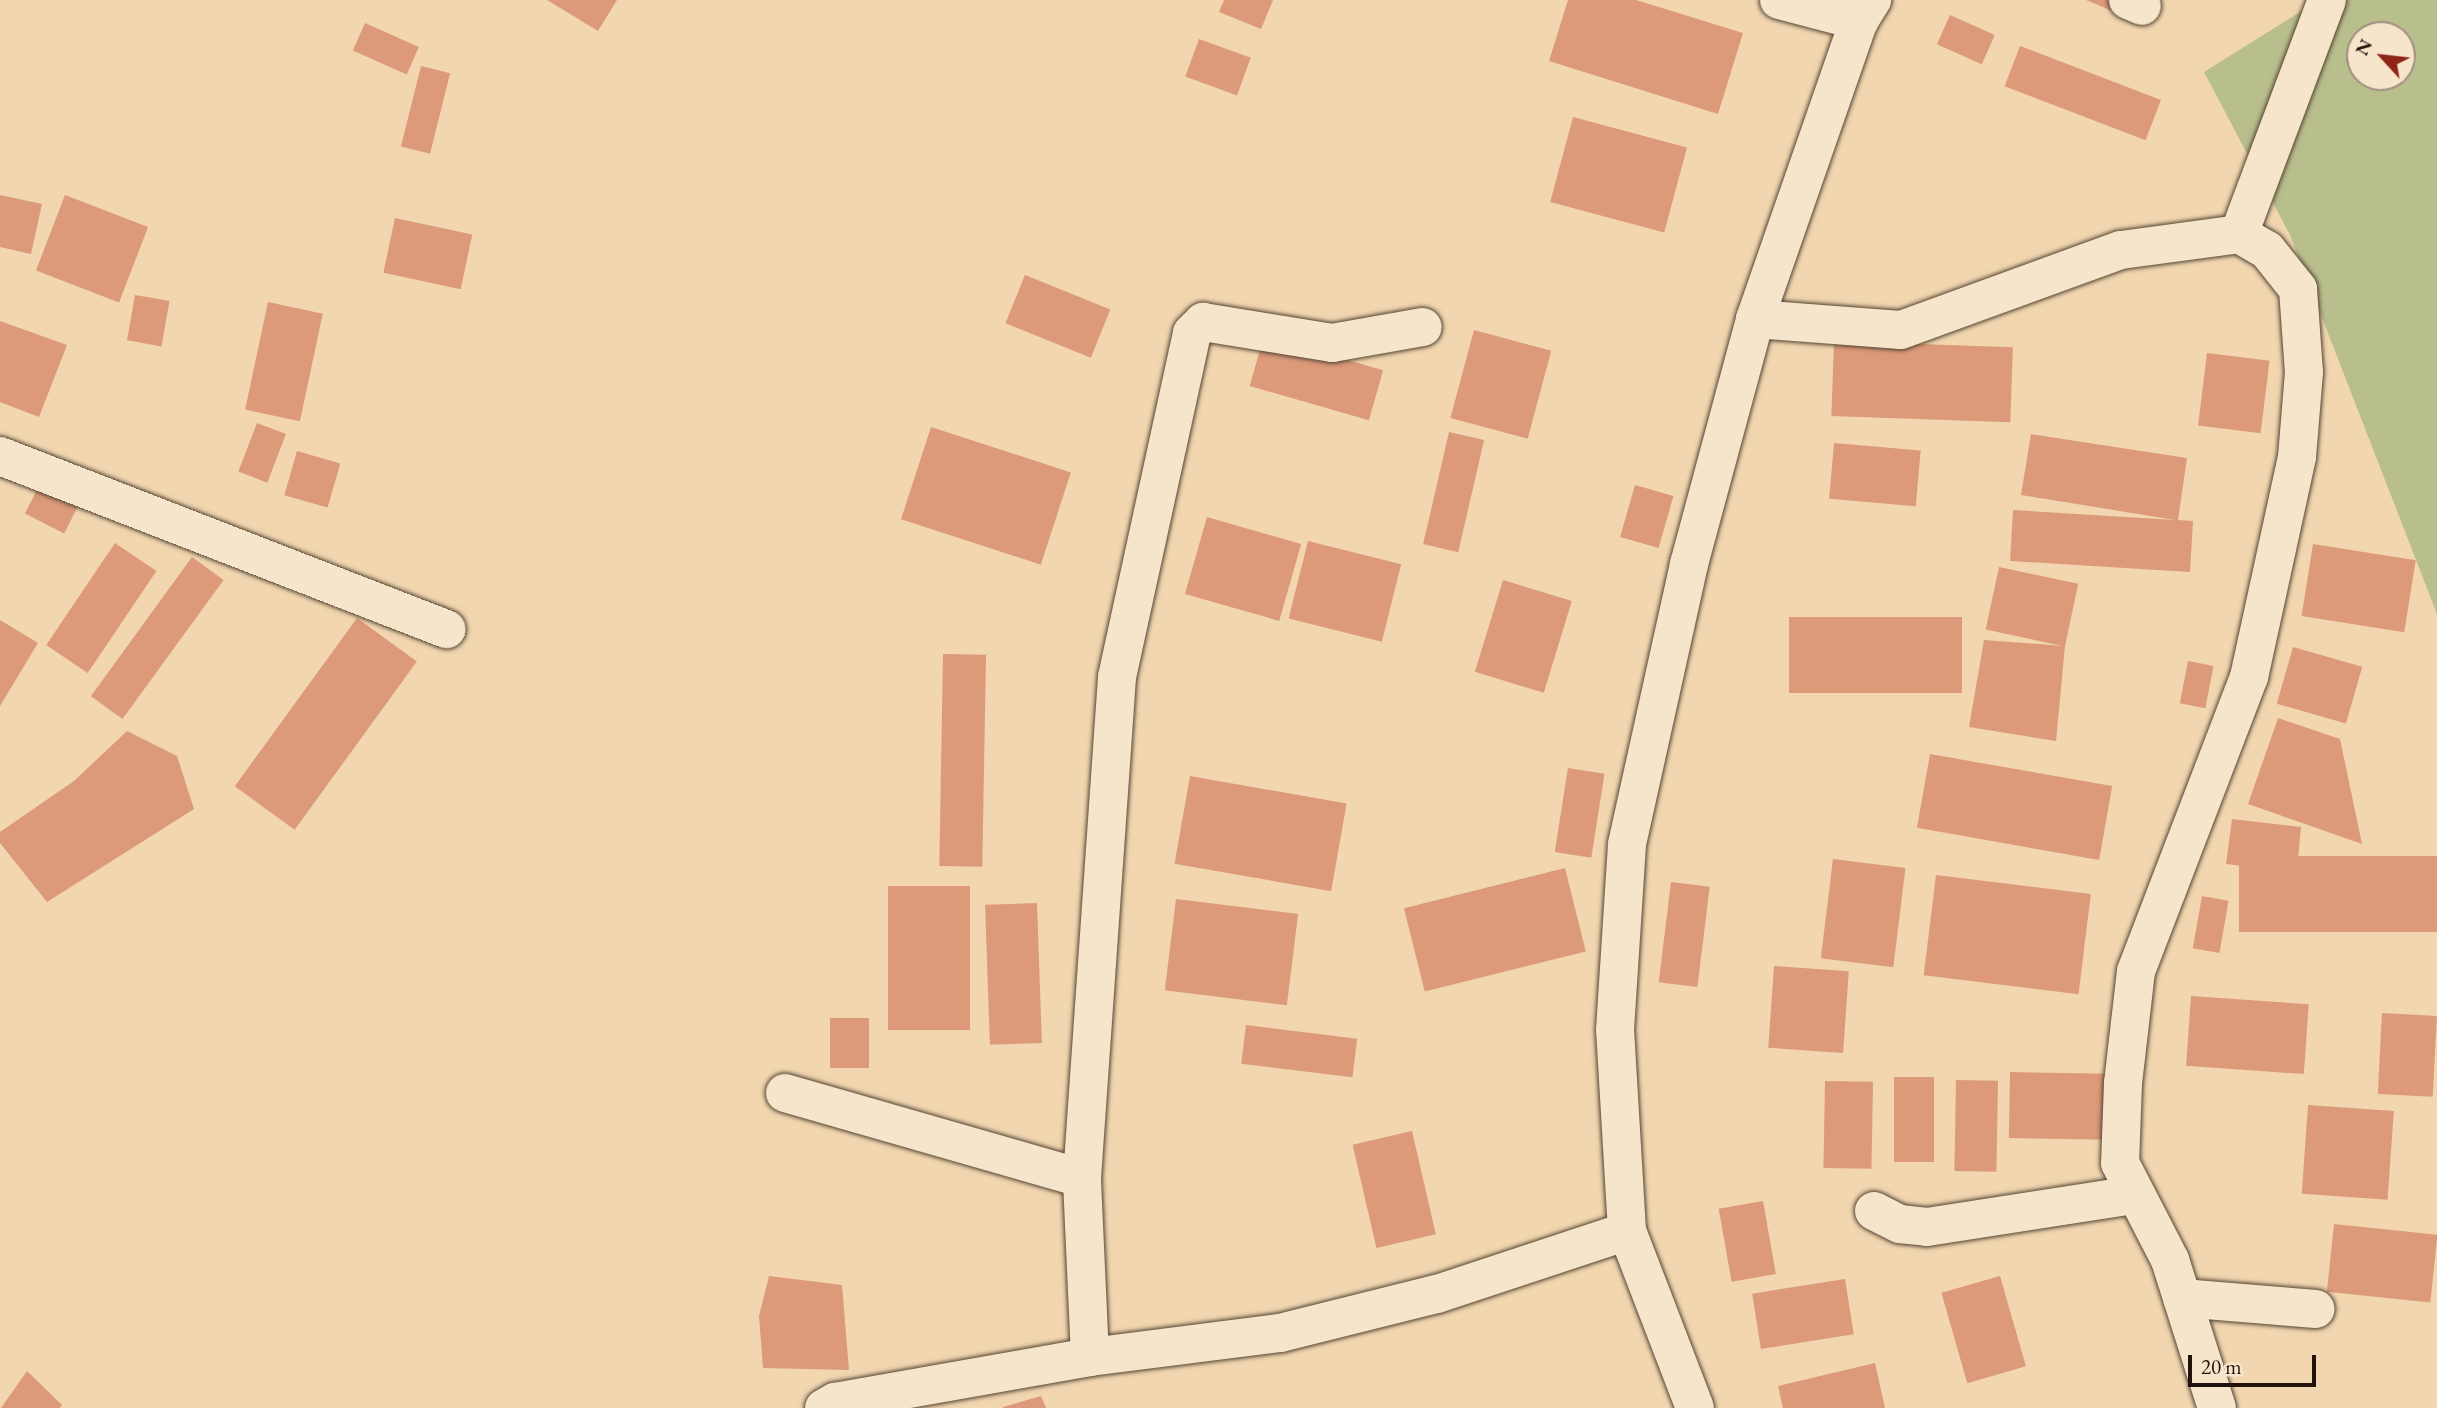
<!DOCTYPE html>
<style>
body{margin:0}
#map{position:relative;width:2437px;height:1408px;overflow:hidden;background:#f1d6af;font-family:"EB Garamond",serif}
div>[style]{position:absolute}
.green>*{inset:0;background:#b8be8c}
.building>*{inset:0;background:#dc9a7a;transform-origin:0 0}
.roads{filter:drop-shadow(0 0 2px #554435) drop-shadow(0 0 2px #554435)}
.minor>*{height:38px;margin:-19px;padding:0 19px;transform-origin:19px;border-radius:19px;background:#f6e4cb}
span{translate:-50% -50%;white-space:nowrap;text-align:center;line-height:1.15;-webkit-text-stroke:5px #f6e4cb;paint-order:stroke}
.north{position:absolute;left:2346px;top:21px;width:70px;height:70px;box-sizing:border-box;background:#f6e4cb;border:2px solid #a1907f;border-radius:50%;rotate:297deg;font-size:19px;font-weight:700;line-height:28px;text-align:center;color:#21130c}
.north::after{content:'';display:block;margin:auto;width:24px;height:32px;background:#8f2418;clip-path:polygon(50% 0,100% 100%,50% 72%,0 100%)}
.scale{position:absolute;left:2188px;top:1355px;width:128px;height:32px;box-sizing:border-box;border:4px solid #21130c;border-top:0;padding-left:9px;font-size:21px;line-height:24px;white-space:nowrap;color:#21130c;-webkit-text-stroke:5px #f6e4cb;paint-order:stroke}
</style>
<div id="map">
<div class="green">
<i style="clip-path:polygon(evenodd,2319px 0,2437px 0,2437px 614px,2290px 235px,2204px 72px,2319px 0,2360px 35px,2402px 35px,2402px 77px,2360px 77px,2360px 35px)"></i>
</div>
<div class="building">
<i style="clip-path:polygon(547px 0,617px 0,598px 31px)"></i>
<i style="clip-path:polygon(1224px 0,1273px 0,1261px 29px,1219px 12px)"></i>
<i style="clip-path:polygon(1568px 0,1636px 0,1743px 33px,1718px 114px,1549px 61px)"></i>
<i style="clip-path:polygon(2086px 0,2148px 0,2139px 22px)"></i>
<i style="left:1950px;top:15px;width:49px;height:32px;rotate:24deg"></i>
<i style="left:365px;top:23px;width:59px;height:30px;rotate:24deg"></i>
<i style="left:1199px;top:39px;width:55px;height:40px;rotate:20deg"></i>
<i style="left:2020px;top:46px;width:151px;height:43px;rotate:21deg"></i>
<i style="left:421px;top:66px;width:30px;height:83px;rotate:14deg"></i>
<i style="left:1573px;top:117px;width:118px;height:88px;rotate:15deg"></i>
<i style="clip-path:polygon(0 195px,42px 204px,31px 254px,0 247px)"></i>
<i style="left:65px;top:195px;width:89px;height:81px;rotate:21deg"></i>
<i style="left:395px;top:218px;width:79px;height:56px;rotate:12deg"></i>
<i style="left:1025px;top:275px;width:92px;height:52px;rotate:22deg"></i>
<i style="left:135px;top:295px;width:35px;height:46px;rotate:10deg"></i>
<i style="left:268px;top:302px;width:56px;height:110px;rotate:12deg"></i>
<i style="clip-path:polygon(0 321px,67px 345px,39px 417px,0 402px)"></i>
<i style="left:1474px;top:330px;width:80px;height:91px;rotate:15deg"></i>
<i style="left:1264px;top:336px;width:124px;height:52px;rotate:16deg"></i>
<i style="left:1834px;top:341px;width:179px;height:75px;rotate:2deg"></i>
<i style="left:2207px;top:353px;width:63px;height:73px;rotate:7deg"></i>
<i style="left:257px;top:423px;width:31px;height:52px;rotate:21deg"></i>
<i style="left:931px;top:427px;width:147px;height:97px;rotate:18deg"></i>
<i style="left:1449px;top:432px;width:36px;height:115px;rotate:13deg"></i>
<i style="clip-path:polygon(2031px 434px,2187px 458px,2178px 520px,2193px 521px,2190px 572px,2010px 561px,2013px 510px,2175px 520px,2021px 495px)"></i>
<i style="left:1834px;top:443px;width:87px;height:56px;rotate:5deg"></i>
<i style="left:297px;top:451px;width:45px;height:46px;rotate:16deg"></i>
<i style="left:44px;top:476px;width:44px;height:42px;rotate:27deg"></i>
<i style="left:1635px;top:485px;width:40px;height:54px;rotate:16deg"></i>
<i style="left:1207px;top:517px;width:98px;height:80px;rotate:16deg"></i>
<i style="left:1308px;top:541px;width:96px;height:80px;rotate:14deg"></i>
<i style="left:115px;top:543px;width:50px;height:123px;rotate:34deg"></i>
<i style="left:2313px;top:544px;width:104px;height:73px;rotate:9deg"></i>
<i style="left:192px;top:557px;width:39px;height:172px;rotate:36deg"></i>
<i style="left:1999px;top:567px;width:81px;height:64px;rotate:12deg"></i>
<i style="left:1503px;top:580px;width:72px;height:96px;rotate:17deg"></i>
<i style="left:1962px;top:617px;width:76px;height:173px;rotate:90deg"></i>
<i style="left:357px;top:618px;width:74px;height:208px;rotate:36deg"></i>
<i style="clip-path:polygon(0 620px,38px 643px,0 706px)"></i>
<i style="clip-path:polygon(1984px 640px,2065px 646px,2056px 741px,1969px 727px)"></i>
<i style="left:2293px;top:647px;width:72px;height:59px;rotate:16deg"></i>
<i style="left:943px;top:654px;width:43px;height:212px;rotate:1deg"></i>
<i style="left:2188px;top:661px;width:26px;height:43px;rotate:11deg"></i>
<i style="clip-path:polygon(2278px 718px,2340px 739px,2362px 844px,2248px 804px)"></i>
<i style="clip-path:polygon(127px 731px,177px 756px,194px 809px,47px 902px,0 843px,0 832px,74px 781px)"></i>
<i style="left:1930px;top:754px;width:185px;height:75px;rotate:10deg"></i>
<i style="left:1568px;top:768px;width:37px;height:85px;rotate:9deg"></i>
<i style="left:1190px;top:776px;width:159px;height:89px;rotate:10deg"></i>
<i style="clip-path:polygon(2232px 819px,2301px 827px,2298px 860px,2268px 857px,2266px 869px,2226px 864px)"></i>
<i style="left:2437px;top:856px;width:76px;height:198px;rotate:90deg"></i>
<i style="left:1833px;top:859px;width:73px;height:100px;rotate:7deg"></i>
<i style="left:1565px;top:868px;width:86px;height:166px;rotate:76deg"></i>
<i style="left:1936px;top:875px;width:156px;height:101px;rotate:7deg"></i>
<i style="left:1671px;top:882px;width:39px;height:101px;rotate:7deg"></i>
<i style="left:888px;top:886px;width:82px;height:144px"></i>
<i style="left:2202px;top:896px;width:27px;height:53px;rotate:10deg"></i>
<i style="left:1176px;top:899px;width:123px;height:92px;rotate:7deg"></i>
<i style="left:1037px;top:903px;width:140px;height:52px;rotate:88deg"></i>
<i style="left:1774px;top:966px;width:75px;height:82px;rotate:4deg"></i>
<i style="left:2191px;top:996px;width:118px;height:70px;rotate:4deg"></i>
<i style="left:2382px;top:1013px;width:55px;height:81px;rotate:3deg"></i>
<i style="left:830px;top:1018px;width:39px;height:50px"></i>
<i style="left:1246px;top:1025px;width:112px;height:39px;rotate:7deg"></i>
<i style="left:2010px;top:1072px;width:102px;height:66px;rotate:1deg"></i>
<i style="left:1894px;top:1077px;width:40px;height:85px"></i>
<i style="left:1956px;top:1080px;width:42px;height:91px;rotate:1deg"></i>
<i style="left:1825px;top:1081px;width:48px;height:87px;rotate:1deg"></i>
<i style="left:2308px;top:1105px;width:86px;height:89px;rotate:4deg"></i>
<i style="left:1412px;top:1131px;width:106px;height:61px;rotate:77deg"></i>
<i style="left:1763px;top:1201px;width:74px;height:45px;rotate:80deg"></i>
<i style="left:2334px;top:1224px;width:104px;height:68px;rotate:6deg"></i>
<i style="clip-path:polygon(769px 1276px,842px 1285px,849px 1370px,763px 1368px,759px 1316px)"></i>
<i style="left:2000px;top:1276px;width:94px;height:61px;rotate:74deg"></i>
<i style="left:1845px;top:1279px;width:56px;height:94px;rotate:81deg"></i>
<i style="clip-path:polygon(1875px 1363px,1885px 1408px,1783px 1408px,1778px 1386px)"></i>
<i style="clip-path:polygon(27px 1371px,62px 1405px,60px 1408px,1px 1408px)"></i>
<i style="clip-path:polygon(1041px 1396px,1046px 1408px,1003px 1408px,1003px 1407px)"></i>
</div>
<div class="roads">
<div class="minor">
<i style="left:1779px;top:0;width:83px;rotate:14.7deg"></i>
<i style="left:2128px;top:0;width:15px;rotate:23deg"></i>
<i style="left:2239px;top:234px;width:250px;rotate:-69.4deg"></i>
<i style="left:1755px;top:319px;width:146px;rotate:4.3deg"></i>
<i style="left:1901px;top:330px;width:234px;rotate:-20deg"></i>
<i style="left:2121px;top:250px;width:119px;rotate:-7.7deg"></i>
<i style="left:2239px;top:234px;width:32px;rotate:30deg"></i>
<i style="left:2267px;top:250px;width:50px;rotate:51.5deg"></i>
<i style="left:2298px;top:289px;width:83px;rotate:85.9deg"></i>
<i style="left:2304px;top:372px;width:85px;rotate:94.7deg"></i>
<i style="left:2297px;top:457px;width:225px;rotate:102.3deg"></i>
<i style="left:2249px;top:677px;width:315px;rotate:111deg"></i>
<i style="left:2136px;top:971px;width:113px;rotate:96.6deg"></i>
<i style="left:2123px;top:1083px;width:80px;rotate:92.1deg"></i>
<i style="left:2120px;top:1163px;width:109px;rotate:62.7deg"></i>
<i style="left:2170px;top:1260px;width:155px;rotate:72.4deg"></i>
<i style="left:0;top:456px;width:479px;rotate:21.2deg"></i>
<i style="left:785px;top:1093px;width:309px;rotate:16deg"></i>
<i style="left:1874px;top:1211px;width:29px;rotate:27deg"></i>
<i style="left:1900px;top:1224px;width:27px;rotate:6deg"></i>
<i style="left:1927px;top:1227px;width:209px;rotate:-8.8deg"></i>
<i style="left:2182px;top:1298px;width:134px;rotate:4.7deg"></i>
<i style="left:1090px;top:1357px;width:179px;rotate:-92.6deg"></i>
<i style="left:1082px;top:1178px;width:502px;rotate:-86deg"></i>
<i style="left:1117px;top:677px;width:352px;rotate:-77.7deg"></i>
<i style="left:1192px;top:333px;width:16px;rotate:-45deg"></i>
<i style="left:1203px;top:322px;width:131px;rotate:9.2deg"></i>
<i style="left:1332px;top:343px;width:92px;rotate:-10deg"></i>
<i style="left:824px;top:1408px;width:13px;rotate:-29deg"></i>
<i style="left:835px;top:1402px;width:259px;rotate:-10deg"></i>
<i style="left:1090px;top:1357px;width:192px;rotate:-7.2deg"></i>
<i style="left:1280px;top:1333px;width:162px;rotate:-14deg"></i>
<i style="left:1437px;top:1294px;width:200px;rotate:-18.3deg"></i>
<i style="left:1695px;top:1408px;width:190px;rotate:-111deg"></i>
<i style="left:1627px;top:1231px;width:201px;rotate:-93.4deg"></i>
<i style="left:1615px;top:1030px;width:186px;rotate:-86.3deg"></i>
<i style="left:1627px;top:844px;width:287px;rotate:-77.5deg"></i>
<i style="left:1689px;top:564px;width:254px;rotate:-74.9deg"></i>
<i style="left:1755px;top:319px;width:316px;rotate:-70.8deg"></i>
<i style="left:1859px;top:21px;width:25px;rotate:-58deg"></i>
</div>
</div>
<div class="north">N</div>
<div class="scale">20 m</div>
</div>
